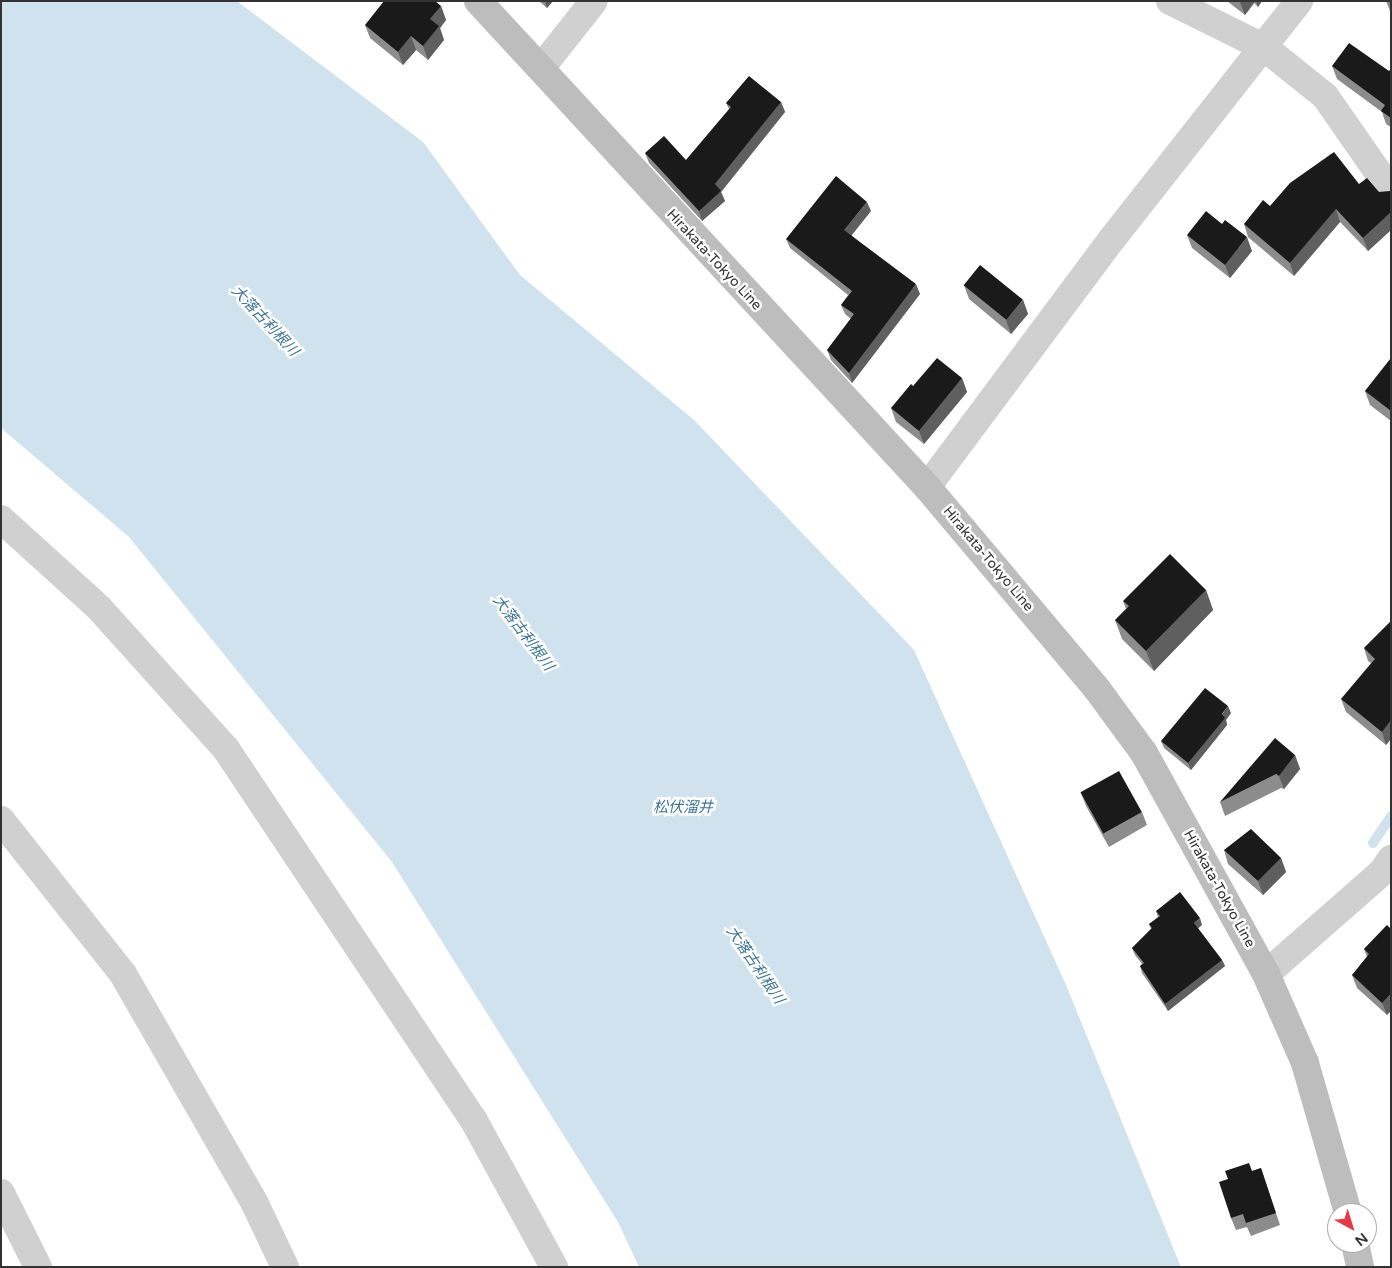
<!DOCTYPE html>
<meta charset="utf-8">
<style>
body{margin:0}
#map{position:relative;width:1392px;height:1268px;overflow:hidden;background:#fff;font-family:"Varela Round","Noto Sans JP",sans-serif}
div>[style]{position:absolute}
.water>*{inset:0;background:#cfe2ee}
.stream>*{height:10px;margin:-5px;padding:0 5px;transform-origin:5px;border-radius:5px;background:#cfe2ee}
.street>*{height:28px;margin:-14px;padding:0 14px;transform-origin:14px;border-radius:14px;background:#d0d0d0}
.secondary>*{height:28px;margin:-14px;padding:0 14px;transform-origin:14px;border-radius:14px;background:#bdbdbd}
.wall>*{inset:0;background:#8c8c8c}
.shaded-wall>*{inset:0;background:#5f5f5f}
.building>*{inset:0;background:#1a1a1a;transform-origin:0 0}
span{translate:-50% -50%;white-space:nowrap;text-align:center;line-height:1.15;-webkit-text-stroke:5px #fff;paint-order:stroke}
.street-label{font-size:14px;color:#333}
.water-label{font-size:15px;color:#3f7597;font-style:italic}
.frame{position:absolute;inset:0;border:2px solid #333;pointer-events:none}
.north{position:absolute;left:1327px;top:1203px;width:50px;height:50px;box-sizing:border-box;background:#fff;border:1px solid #adadad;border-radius:50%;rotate:141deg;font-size:14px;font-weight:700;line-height:20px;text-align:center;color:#333}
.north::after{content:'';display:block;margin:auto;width:18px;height:22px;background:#e63946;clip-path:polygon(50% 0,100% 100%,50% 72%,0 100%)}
</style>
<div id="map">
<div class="water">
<i style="clip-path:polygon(1px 1px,237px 1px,423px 142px,520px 275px,694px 420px,914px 650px,1066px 985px,1181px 1267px,639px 1267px,618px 1222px,392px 862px,129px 537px,1px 428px)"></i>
</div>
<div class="stream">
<i style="left:1373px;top:843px;width:32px;rotate:-56deg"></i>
</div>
<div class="street">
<i style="left:1170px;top:1px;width:106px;rotate:26.3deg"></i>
<i style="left:1265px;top:48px;width:77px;rotate:38.7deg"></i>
<i style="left:1325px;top:96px;width:116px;rotate:55.2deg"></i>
<i style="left:541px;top:68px;width:85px;rotate:-51.7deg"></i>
<i style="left:927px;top:487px;width:309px;rotate:-53.3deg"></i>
<i style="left:1112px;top:239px;width:303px;rotate:-51.8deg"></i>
<i style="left:1px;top:519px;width:132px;rotate:42.2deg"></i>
<i style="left:99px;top:608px;width:190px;rotate:48deg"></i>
<i style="left:226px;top:749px;width:445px;rotate:56.3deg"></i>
<i style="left:473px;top:1119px;width:169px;rotate:61.3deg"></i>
<i style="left:1px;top:820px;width:196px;rotate:51.6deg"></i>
<i style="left:123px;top:974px;width:265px;rotate:60.1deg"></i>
<i style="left:255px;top:1204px;width:70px;rotate:64.5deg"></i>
<i style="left:1266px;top:974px;width:154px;rotate:-41.3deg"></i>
<i style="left:1382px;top:872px;width:16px;rotate:-55deg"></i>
<i style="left:1px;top:1193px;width:83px;rotate:63.4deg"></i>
</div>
<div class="secondary">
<i style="left:478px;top:1px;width:662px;rotate:47.27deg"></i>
<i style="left:927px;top:487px;width:264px;rotate:49.9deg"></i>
<i style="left:1097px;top:689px;width:79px;rotate:53.7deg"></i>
<i style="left:1144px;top:753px;width:252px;rotate:61.1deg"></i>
<i style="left:1266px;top:974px;width:97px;rotate:66.3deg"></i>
<i style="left:1305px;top:1063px;width:156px;rotate:74deg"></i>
<i style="left:1355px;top:1243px;width:25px;rotate:78deg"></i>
</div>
<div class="wall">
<i style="clip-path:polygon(539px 1px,553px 1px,547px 8px)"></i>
<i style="clip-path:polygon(1227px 1px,1262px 1px,1258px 7px,1254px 3px,1245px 15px)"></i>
<i style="clip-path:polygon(1386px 1px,1391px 1px,1391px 11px,1390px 11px)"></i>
<i style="clip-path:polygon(441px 6px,446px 20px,440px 28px,444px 40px,428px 60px,416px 50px,403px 65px,370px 38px,365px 25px)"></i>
<i style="clip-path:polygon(1332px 66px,1389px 71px,1391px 69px,1391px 127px,1386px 124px,1382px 112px,1337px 79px)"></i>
<i style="clip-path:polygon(781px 102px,785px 112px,721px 192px,725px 201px,702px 221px,649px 163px,645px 153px,686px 160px,729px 109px,726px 103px)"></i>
<i style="clip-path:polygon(1359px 184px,1379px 192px,1391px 191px,1391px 230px,1368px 251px,1340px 222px,1294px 276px,1248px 237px,1244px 224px,1270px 206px)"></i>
<i style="clip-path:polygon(871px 211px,851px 235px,920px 294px,852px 383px,831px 360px,827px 350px,851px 319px,845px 314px,841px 305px,848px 295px,790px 248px,786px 239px)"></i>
<i style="clip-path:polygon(1187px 235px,1252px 251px,1230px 278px,1192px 248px)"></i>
<i style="clip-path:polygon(964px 285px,1023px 300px,1028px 314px,1011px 334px,969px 299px)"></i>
<i style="clip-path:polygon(1391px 358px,1391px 421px,1370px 405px,1365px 391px)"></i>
<i style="clip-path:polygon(962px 378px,967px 392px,924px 444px,896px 422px,891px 408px,913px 386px)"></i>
<i style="clip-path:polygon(1206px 590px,1213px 610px,1154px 671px,1122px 639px,1115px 620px,1126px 609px,1123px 601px)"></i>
<i style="clip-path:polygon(1391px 621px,1391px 739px,1386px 745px,1346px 712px,1341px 699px,1371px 663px,1368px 661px,1364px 648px)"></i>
<i style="clip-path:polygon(1231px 713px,1226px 720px,1227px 725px,1191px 770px,1164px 748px,1161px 741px)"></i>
<i style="clip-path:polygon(1295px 755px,1300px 769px,1284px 789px,1281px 788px,1225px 816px,1220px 802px)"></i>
<i style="clip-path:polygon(1081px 793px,1142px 812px,1147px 825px,1109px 847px,1086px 806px)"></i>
<i style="clip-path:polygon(1224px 850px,1281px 858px,1286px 872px,1263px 895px,1228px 864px)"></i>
<i style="clip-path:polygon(1156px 911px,1202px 925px,1198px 928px,1222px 960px,1225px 966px,1168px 1011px,1142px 973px,1140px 966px,1142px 964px,1135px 955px,1132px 948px,1151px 929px,1149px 924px,1158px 917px)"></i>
<i style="clip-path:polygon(1387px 925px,1387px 1015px,1357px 988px,1352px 975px,1367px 957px,1364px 949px)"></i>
<i style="clip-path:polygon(1261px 1168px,1280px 1225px,1251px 1236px,1247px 1227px,1236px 1230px,1231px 1218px,1252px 1171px)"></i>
</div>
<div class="shaded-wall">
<i style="clip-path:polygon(545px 1px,553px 1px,547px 8px)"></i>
<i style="clip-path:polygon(1241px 1px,1253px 1px,1254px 3px,1245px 15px,1240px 2px)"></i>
<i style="clip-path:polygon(1256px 1px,1262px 1px,1258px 7px)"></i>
<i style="clip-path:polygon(441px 6px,446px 20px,440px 28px,444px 40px,428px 60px,423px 46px,430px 19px)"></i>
<i style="clip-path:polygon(411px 36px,416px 50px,403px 65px,398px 52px)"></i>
<i style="clip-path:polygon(781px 102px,785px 112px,721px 192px,725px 201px,702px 221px,699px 211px,715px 184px)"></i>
<i style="clip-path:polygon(867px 202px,871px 211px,848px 240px,844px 230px)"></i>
<i style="clip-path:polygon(1336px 209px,1340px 222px,1294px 276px,1290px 263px)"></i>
<i style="clip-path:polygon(1391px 212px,1391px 230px,1368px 251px,1363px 238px)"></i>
<i style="clip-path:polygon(1247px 237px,1252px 251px,1230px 278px,1225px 265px)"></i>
<i style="clip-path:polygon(916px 284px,920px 294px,852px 383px,849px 373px)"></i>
<i style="clip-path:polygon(1023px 300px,1028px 314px,1011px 334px,1006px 320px)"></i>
<i style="clip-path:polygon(962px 378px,967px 392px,924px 444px,919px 431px)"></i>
<i style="clip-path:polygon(1206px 590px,1213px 610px,1154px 671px,1146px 651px)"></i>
<i style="clip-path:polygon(1228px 706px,1231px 713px,1226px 720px,1227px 725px,1191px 770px,1188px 763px)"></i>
<i style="clip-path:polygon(1391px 720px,1391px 739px,1386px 745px,1382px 732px)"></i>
<i style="clip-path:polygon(1295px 755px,1300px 769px,1284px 789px,1279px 776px)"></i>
<i style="clip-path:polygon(1281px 858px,1286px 872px,1263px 895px,1258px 881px)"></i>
<i style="clip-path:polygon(1200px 918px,1202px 925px,1196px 930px,1194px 923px)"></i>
<i style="clip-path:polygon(1222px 960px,1225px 966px,1168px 1011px,1165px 1004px)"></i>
<i style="clip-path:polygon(1391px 994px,1391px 1011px,1387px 1015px,1382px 1003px)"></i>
</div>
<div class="building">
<i style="clip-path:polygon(384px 1px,435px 1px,441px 6px,430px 19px,439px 26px,423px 46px,411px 36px,398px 52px,365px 25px)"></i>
<i style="clip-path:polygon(1349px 43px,1389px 71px,1391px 69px,1391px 118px,1381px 111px,1385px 105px,1332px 66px)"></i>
<i style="clip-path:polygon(749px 76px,781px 102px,715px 184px,721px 191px,699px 211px,645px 153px,664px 136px,686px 160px,731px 107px,726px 103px)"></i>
<i style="clip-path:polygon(1334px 152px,1359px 184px,1367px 178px,1379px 192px,1391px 191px,1391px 212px,1363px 238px,1336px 209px,1290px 263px,1244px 224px,1263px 200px,1270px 206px,1290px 183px)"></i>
<i style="clip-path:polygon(836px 176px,867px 202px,844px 230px,916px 284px,849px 373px,827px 350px,854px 314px,841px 305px,852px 291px,786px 239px)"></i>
<i style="clip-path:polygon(1206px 211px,1222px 224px,1225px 220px,1247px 237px,1225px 265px,1187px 235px)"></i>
<i style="left:980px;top:265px;width:55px;height:26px;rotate:39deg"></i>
<i style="clip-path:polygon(937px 358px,962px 378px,919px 431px,891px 408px,911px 384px,913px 386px)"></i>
<i style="clip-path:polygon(1391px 358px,1391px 411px,1365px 391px)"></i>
<i style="clip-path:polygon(1170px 554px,1206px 590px,1146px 651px,1115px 620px,1129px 606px,1123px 601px)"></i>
<i style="clip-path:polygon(1391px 621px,1391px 720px,1382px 732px,1341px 699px,1375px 659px,1364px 648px)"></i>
<i style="clip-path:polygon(1205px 688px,1228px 706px,1222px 714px,1225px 718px,1188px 763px,1161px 741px)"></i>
<i style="clip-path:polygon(1275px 738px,1295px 755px,1279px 776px,1276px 774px,1220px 802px)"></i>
<i style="left:1119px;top:771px;width:47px;height:44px;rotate:61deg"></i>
<i style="clip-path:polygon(1251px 829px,1281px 858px,1258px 881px,1224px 850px)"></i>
<i style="clip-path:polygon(1180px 892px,1200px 918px,1194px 923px,1222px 960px,1165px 1004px,1140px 966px,1144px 963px,1132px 948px,1152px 928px,1149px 924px,1160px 916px,1156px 911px)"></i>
<i style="clip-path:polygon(1387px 925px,1390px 928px,1391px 928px,1391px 994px,1382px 1003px,1352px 975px,1369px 954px,1364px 949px)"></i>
<i style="clip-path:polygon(1249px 1163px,1252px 1171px,1261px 1168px,1276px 1213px,1246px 1223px,1243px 1214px,1231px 1218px,1219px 1182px,1228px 1179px,1225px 1171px)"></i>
</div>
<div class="street-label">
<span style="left:714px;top:260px;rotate:47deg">Hirakata-Tokyo Line</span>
<span style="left:988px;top:559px;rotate:50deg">Hirakata-Tokyo Line</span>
<span style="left:1219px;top:889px;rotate:61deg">Hirakata-Tokyo Line</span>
</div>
<div class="water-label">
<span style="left:265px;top:321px;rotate:47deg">大落古利根川</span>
<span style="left:523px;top:633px;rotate:53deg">大落古利根川</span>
<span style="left:683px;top:808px">松伏溜井</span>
<span style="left:755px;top:965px;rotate:56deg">大落古利根川</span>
</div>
<div class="frame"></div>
<div class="north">N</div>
</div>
